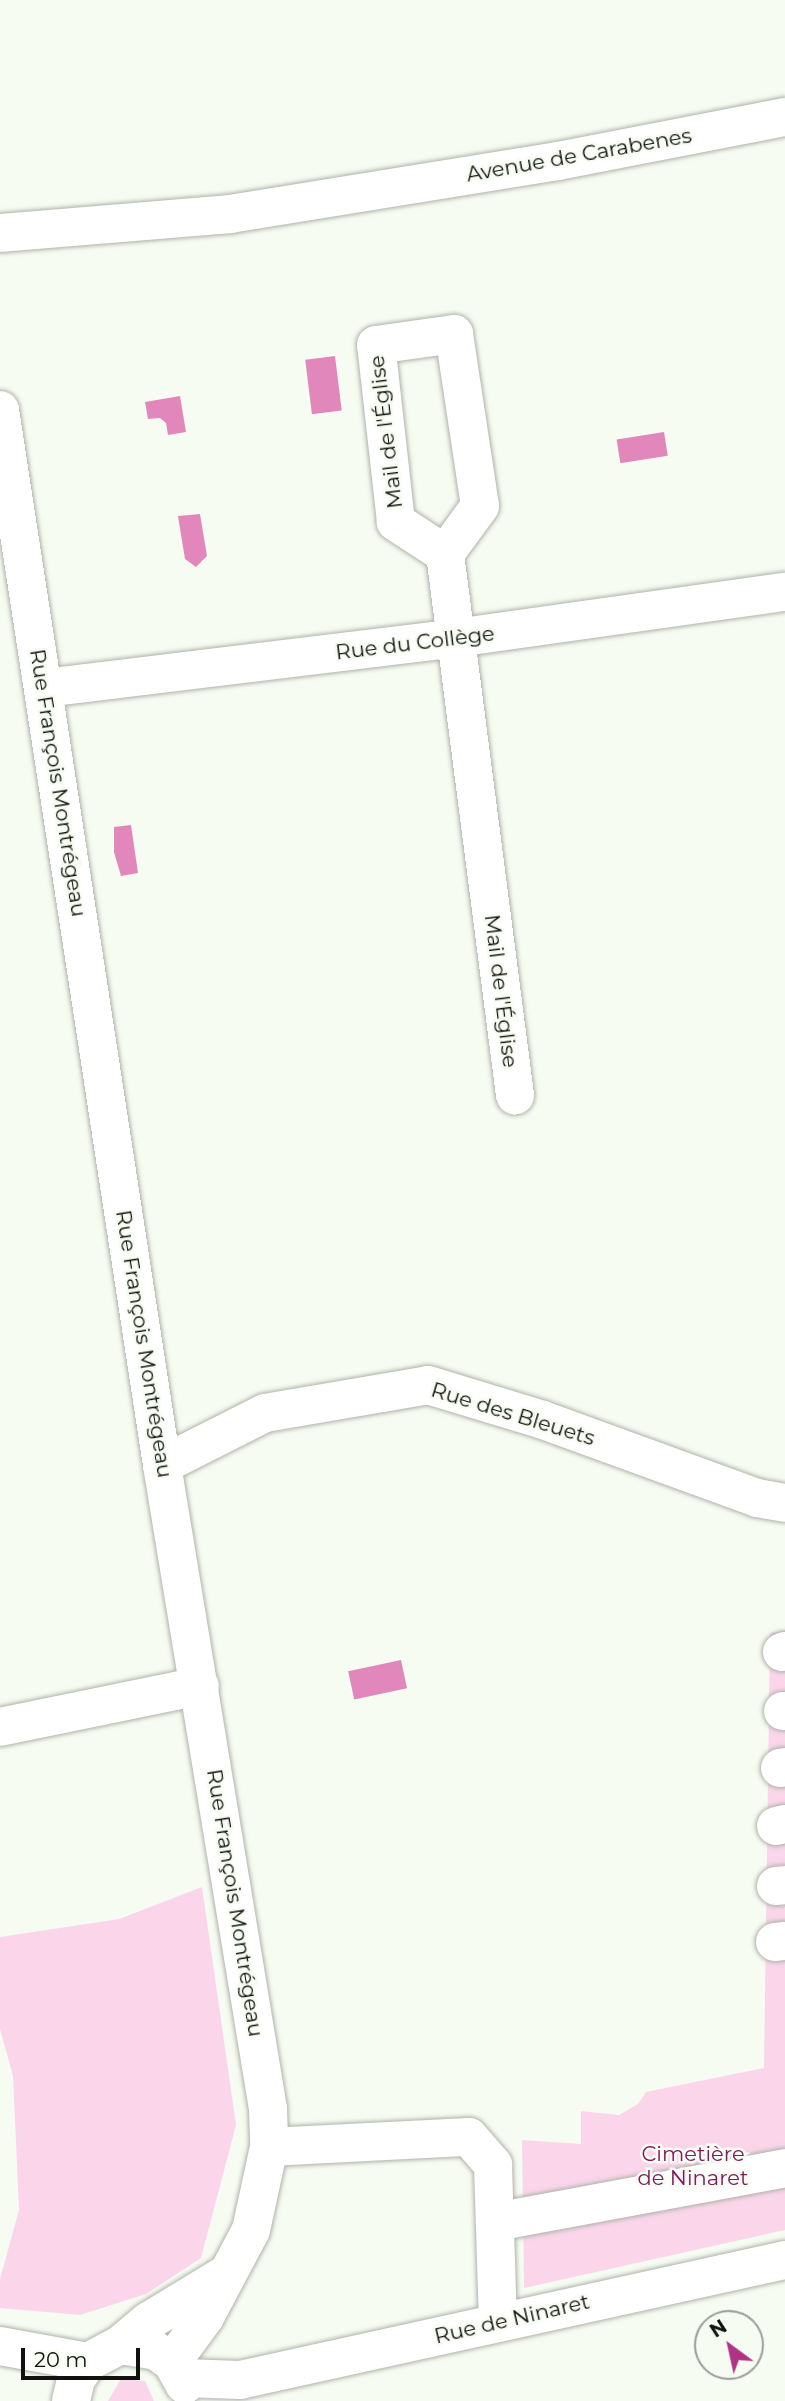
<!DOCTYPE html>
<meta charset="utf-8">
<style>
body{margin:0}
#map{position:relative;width:785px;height:2401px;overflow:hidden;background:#f7fcf2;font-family:Montserrat,sans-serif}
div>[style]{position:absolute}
.green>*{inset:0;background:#fbd6ea}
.water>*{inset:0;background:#e287bc;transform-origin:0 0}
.roads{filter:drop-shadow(0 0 2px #afb3aa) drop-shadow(0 0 2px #afb3aa)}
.minor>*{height:38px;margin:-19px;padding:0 19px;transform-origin:19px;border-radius:19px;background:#fff}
span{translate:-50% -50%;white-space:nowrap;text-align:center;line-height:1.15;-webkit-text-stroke:5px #f7fcf2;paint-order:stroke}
.street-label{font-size:21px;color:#11120f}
.park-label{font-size:21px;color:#841760}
.north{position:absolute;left:694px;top:2310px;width:70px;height:70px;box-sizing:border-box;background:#f7fcf2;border:2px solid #9b9e97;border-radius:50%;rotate:327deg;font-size:19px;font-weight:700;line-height:28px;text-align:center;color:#11120f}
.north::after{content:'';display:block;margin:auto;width:24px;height:32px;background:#b03384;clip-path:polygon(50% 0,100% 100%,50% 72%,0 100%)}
.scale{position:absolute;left:21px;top:2348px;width:119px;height:32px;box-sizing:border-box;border:4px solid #11120f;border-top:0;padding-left:9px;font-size:21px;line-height:24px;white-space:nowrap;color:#11120f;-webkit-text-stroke:5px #f7fcf2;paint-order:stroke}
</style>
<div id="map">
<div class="green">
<i style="clip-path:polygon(785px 1630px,785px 2230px,524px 2288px,522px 2140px,581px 2144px,581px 2111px,619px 2115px,638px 2104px,646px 2092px,764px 2068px,770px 1633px)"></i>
<i style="clip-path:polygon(202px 1887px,236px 2125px,201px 2258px,146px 2294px,80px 2315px,0 2308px,0 2279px,19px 2210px,13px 2076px,0 2029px,0 1937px,119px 1919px)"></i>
<i style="clip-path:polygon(121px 2379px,145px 2381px,154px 2401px,108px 2401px)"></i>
</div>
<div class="water">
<i style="left:335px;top:356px;width:55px;height:30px;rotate:83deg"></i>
<i style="clip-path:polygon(180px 396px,186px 432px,168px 435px,166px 423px,160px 418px,148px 419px,145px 402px)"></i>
<i style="left:664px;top:432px;width:24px;height:48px;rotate:81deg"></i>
<i style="clip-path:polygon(200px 514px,207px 556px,196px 567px,185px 559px,178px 516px)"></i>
<i style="clip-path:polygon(131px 825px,138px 873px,121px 876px,114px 852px,114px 827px)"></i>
<i style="left:401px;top:1660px;width:29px;height:54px;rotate:78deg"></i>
</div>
<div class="roads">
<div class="minor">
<i style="left:0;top:233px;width:231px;rotate:-4.7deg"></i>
<i style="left:230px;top:214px;width:332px;rotate:-9.2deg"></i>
<i style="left:558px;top:161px;width:231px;rotate:-11deg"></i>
<i style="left:0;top:410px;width:1067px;rotate:81.27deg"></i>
<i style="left:162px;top:1465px;width:653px;rotate:80.65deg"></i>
<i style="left:268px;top:2109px;width:38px;rotate:88deg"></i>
<i style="left:269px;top:2147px;width:85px;rotate:102.2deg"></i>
<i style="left:251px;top:2230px;width:98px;rotate:117.9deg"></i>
<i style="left:205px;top:2317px;width:56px;rotate:126.3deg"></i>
<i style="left:445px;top:554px;width:59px;rotate:-146.9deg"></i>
<i style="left:396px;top:522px;width:178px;rotate:-96.4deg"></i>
<i style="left:376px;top:345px;width:79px;rotate:-8deg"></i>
<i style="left:454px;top:334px;width:174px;rotate:81.4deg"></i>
<i style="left:480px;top:506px;width:59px;rotate:126.1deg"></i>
<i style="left:445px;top:554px;width:546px;rotate:82.63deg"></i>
<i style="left:44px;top:688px;width:415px;rotate:-6.9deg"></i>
<i style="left:456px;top:638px;width:332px;rotate:-8deg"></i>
<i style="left:162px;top:1465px;width:115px;rotate:-26.8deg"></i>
<i style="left:265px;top:1413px;width:165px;rotate:-9.7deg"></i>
<i style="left:428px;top:1385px;width:120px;rotate:16.9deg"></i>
<i style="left:543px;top:1420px;width:228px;rotate:20deg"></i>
<i style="left:757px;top:1498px;width:28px;rotate:10deg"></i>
<i style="left:782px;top:1652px;width:3px;rotate:-18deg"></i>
<i style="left:783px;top:1711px;width:2px"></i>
<i style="left:0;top:1727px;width:204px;rotate:-11.6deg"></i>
<i style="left:780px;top:1768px;width:5px;rotate:-11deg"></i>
<i style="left:776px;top:1826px;width:9px;rotate:-13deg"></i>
<i style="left:776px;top:1886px;width:9px;rotate:-6deg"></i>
<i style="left:775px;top:1942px;width:10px;rotate:-6deg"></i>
<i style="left:269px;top:2147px;width:200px;rotate:-2.9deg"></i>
<i style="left:469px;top:2137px;width:37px;rotate:49deg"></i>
<i style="left:493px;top:2165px;width:156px;rotate:88.2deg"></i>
<i style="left:495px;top:2222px;width:295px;rotate:-10.5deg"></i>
<i style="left:120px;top:2345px;width:38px;rotate:-40deg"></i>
<i style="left:149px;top:2321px;width:90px;rotate:-31.4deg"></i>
<i style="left:0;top:2346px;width:89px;rotate:10.3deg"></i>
<i style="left:183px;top:2378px;width:57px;rotate:2deg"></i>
<i style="left:240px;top:2380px;width:558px;rotate:-12.42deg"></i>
<i style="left:71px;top:2401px;width:23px;rotate:-77deg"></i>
<i style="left:76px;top:2379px;width:21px;rotate:-55deg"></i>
<i style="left:88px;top:2362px;width:36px;rotate:-28deg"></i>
<i style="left:120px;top:2345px;width:36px;rotate:9deg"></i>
<i style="left:156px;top:2351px;width:19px;rotate:35deg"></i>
<i style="left:172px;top:2362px;width:26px;rotate:61deg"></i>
</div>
</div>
<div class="street-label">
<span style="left:579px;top:155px;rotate:-10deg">Avenue de Carabenes</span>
<span style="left:386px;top:432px;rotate:-97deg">Mail de l'Église</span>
<span style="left:415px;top:643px;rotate:-7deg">Rue du Collège</span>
<span style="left:58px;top:783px;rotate:81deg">Rue François Montrégeau</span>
<span style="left:501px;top:991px;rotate:83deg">Mail de l'Église</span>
<span style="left:144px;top:1344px;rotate:81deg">Rue François Montrégeau</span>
<span style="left:513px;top:1414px;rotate:17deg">Rue des Bleuets</span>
<span style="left:235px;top:1903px;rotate:81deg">Rue François Montrégeau</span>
<span style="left:512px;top:2319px;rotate:-13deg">Rue de Ninaret</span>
</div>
<div class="park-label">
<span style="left:693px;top:2166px">Cimetière<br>de Ninaret</span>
</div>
<div class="north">N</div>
<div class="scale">20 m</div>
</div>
